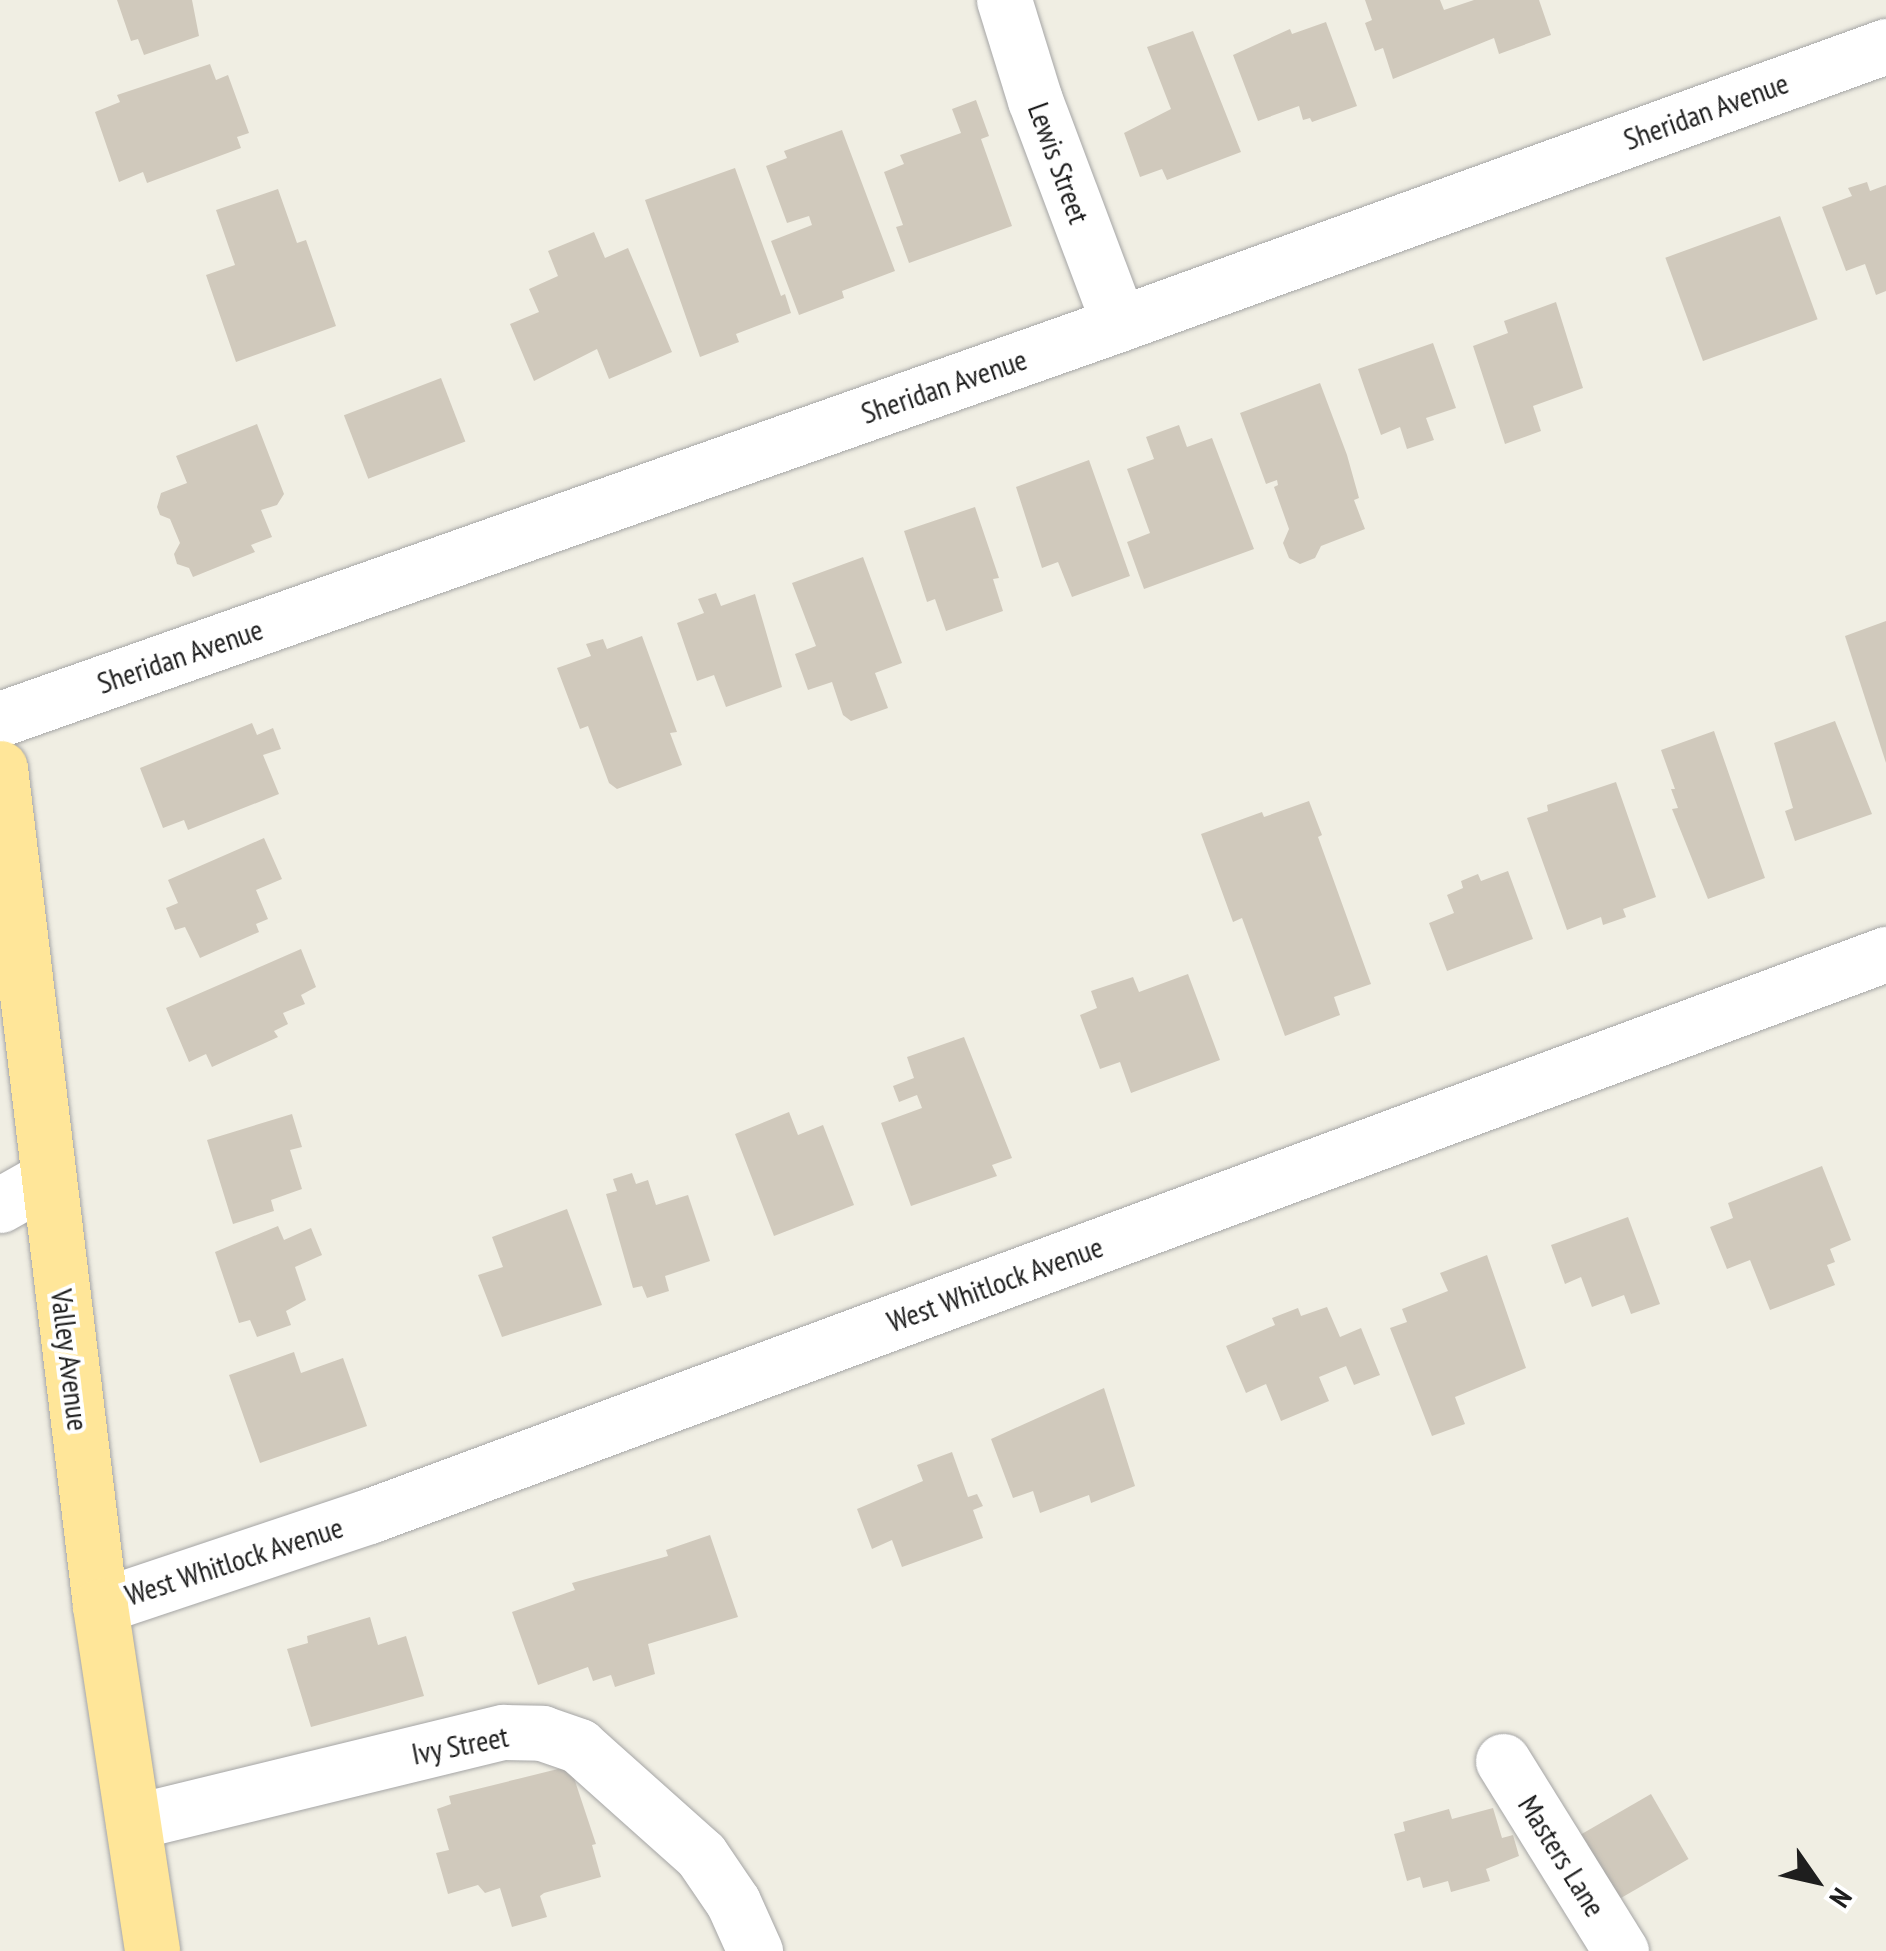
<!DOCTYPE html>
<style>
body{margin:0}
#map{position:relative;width:1886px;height:1951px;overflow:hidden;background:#f0eee3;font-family:"PT Sans Narrow",sans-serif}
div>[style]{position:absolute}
.building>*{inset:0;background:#d0c9bc;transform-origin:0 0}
.roads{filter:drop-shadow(0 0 2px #a5a5a5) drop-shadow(0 0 2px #a5a5a5)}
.minor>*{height:55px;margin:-27.5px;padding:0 27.5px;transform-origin:27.5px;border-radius:27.5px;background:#fff}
.major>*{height:55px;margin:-27.5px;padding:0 27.5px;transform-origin:27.5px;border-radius:27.5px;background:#ffe699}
span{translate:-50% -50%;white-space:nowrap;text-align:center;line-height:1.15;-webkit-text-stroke:8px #fff;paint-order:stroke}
.street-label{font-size:30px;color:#1e1e1e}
.north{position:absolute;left:1766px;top:1831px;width:100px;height:100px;-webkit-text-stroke:8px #fff;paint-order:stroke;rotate:124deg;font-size:28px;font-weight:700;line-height:40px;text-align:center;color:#1e1e1e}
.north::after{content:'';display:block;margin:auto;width:35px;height:45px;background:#1e1e1e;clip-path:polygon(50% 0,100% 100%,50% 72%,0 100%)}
</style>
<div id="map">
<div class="building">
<i style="clip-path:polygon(117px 0,192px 0,199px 36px,144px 55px,138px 39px,131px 41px)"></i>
<i style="clip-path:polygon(1365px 0,1440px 0,1444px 10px,1474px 0,1539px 0,1551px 35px,1499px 54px,1494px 38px,1393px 79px,1383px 48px,1375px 51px,1365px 23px,1372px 20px)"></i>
<i style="clip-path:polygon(1326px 22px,1357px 106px,1312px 122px,1310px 118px,1303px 120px,1299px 106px,1258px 121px,1233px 55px,1290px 29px,1292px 34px)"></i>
<i style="clip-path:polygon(1193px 31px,1241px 152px,1167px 180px,1162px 169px,1140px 177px,1124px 133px,1171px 109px,1147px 47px)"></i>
<i style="clip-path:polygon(210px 64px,216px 80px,228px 75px,249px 133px,237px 137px,241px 148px,147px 183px,143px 172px,119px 182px,95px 112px,120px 102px,117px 95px)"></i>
<i style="clip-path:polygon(976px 100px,989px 136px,981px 139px,1012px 226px,909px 263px,896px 227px,903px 225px,884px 172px,904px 164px,900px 155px,961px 133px,952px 109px)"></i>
<i style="clip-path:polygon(842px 130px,895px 271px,842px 291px,844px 298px,799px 315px,771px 241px,812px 225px,809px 216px,787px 223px,766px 166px,787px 158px,784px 151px)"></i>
<i style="clip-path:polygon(735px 168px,781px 296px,785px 294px,791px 313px,736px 334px,739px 342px,700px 357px,645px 200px)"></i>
<i style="clip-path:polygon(1867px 182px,1870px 191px,1886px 185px,1886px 291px,1876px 295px,1865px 264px,1846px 271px,1822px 207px,1852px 196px,1848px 188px)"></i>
<i style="clip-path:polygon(278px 189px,297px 243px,306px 240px,336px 326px,236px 362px,206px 275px,235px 265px,216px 210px)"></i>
<i style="left:1780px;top:216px;width:110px;height:122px;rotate:70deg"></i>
<i style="clip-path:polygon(594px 232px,605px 258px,628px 248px,672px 352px,609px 379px,597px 349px,534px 381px,510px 324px,539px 312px,529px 289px,558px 276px,548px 251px)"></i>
<i style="clip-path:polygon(1556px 302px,1583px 388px,1533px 406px,1541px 431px,1505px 444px,1473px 346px,1508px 333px,1504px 321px)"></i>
<i style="clip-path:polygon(1433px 343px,1456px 408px,1426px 418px,1434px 440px,1407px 449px,1400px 427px,1381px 435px,1358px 369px)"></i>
<i style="left:441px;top:378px;width:68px;height:104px;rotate:69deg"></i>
<i style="clip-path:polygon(1320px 383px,1347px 455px,1359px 498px,1354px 500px,1365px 529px,1321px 546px,1315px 558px,1300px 564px,1289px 558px,1283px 543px,1289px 529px,1274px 487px,1278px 485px,1277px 480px,1266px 484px,1240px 413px)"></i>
<i style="clip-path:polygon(257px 424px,284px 494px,277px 505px,261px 510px,272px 537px,251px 545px,255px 552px,193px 577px,189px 568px,177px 564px,174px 554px,180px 543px,170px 519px,160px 515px,157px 507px,161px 493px,187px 483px,176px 456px)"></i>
<i style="clip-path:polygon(1179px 425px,1187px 447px,1212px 438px,1254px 549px,1144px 589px,1127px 542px,1150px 533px,1127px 469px,1154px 459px,1146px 437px)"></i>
<i style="clip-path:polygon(1089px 460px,1130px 576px,1072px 597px,1058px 562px,1042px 568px,1016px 487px)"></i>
<i style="clip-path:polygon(975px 507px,999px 578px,993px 579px,1003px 611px,946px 631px,935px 599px,927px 602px,904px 531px)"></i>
<i style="clip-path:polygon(863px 557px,902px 663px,875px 673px,888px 708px,851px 721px,843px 715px,832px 682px,808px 690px,795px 654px,816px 646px,792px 583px)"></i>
<i style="clip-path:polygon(716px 593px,721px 606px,755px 594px,782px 687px,726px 707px,714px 675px,697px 681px,677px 623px,704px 613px,698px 599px)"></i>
<i style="clip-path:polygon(1886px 621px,1886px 763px,1845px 636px)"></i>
<i style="clip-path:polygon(642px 636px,677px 732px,670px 733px,682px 765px,617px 789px,609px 783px,588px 726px,580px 729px,557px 668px,591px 656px,586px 644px,603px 639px,607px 649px)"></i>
<i style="clip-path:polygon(1835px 721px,1872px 814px,1795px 841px,1785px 811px,1793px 808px,1774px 743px)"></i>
<i style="clip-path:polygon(252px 723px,257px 735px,273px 728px,281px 749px,263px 755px,279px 794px,188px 830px,184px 820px,163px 828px,140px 768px)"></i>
<i style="clip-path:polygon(1714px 731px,1765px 878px,1708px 899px,1672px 809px,1678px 808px,1671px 789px,1675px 789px,1661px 750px)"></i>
<i style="clip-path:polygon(1616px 782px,1656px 897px,1623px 909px,1626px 917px,1603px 925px,1601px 917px,1567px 930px,1527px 818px,1548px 811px,1547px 805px)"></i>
<i style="clip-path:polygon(1309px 801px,1322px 835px,1318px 837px,1371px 984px,1334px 997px,1340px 1015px,1285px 1036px,1242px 918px,1233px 922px,1201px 834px,1262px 812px,1264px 817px)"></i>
<i style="clip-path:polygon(264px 838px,282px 879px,256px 890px,268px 919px,256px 924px,259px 932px,200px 958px,185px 927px,175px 930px,166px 908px,178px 903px,168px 880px)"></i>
<i style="clip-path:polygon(1508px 871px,1533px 939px,1447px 971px,1429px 923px,1454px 913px,1447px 895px,1463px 888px,1461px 881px,1478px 874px,1481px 881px)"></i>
<i style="clip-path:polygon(301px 949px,316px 987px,301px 995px,305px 1004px,283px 1013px,288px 1024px,274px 1031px,278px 1037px,212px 1067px,206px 1054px,189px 1062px,166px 1008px)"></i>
<i style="clip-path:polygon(1188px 974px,1220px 1060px,1131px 1093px,1120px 1062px,1100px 1069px,1080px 1015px,1097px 1008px,1091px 991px,1133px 977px,1139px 992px)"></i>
<i style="clip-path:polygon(964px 1037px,1012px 1158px,992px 1165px,997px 1176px,911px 1206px,881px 1123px,922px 1108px,917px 1095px,899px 1102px,893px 1086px,914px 1078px,907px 1057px)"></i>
<i style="clip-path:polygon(789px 1112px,798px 1135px,823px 1125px,854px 1205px,774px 1236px,735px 1134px)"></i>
<i style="clip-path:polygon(292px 1114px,302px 1147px,290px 1150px,302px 1189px,271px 1200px,274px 1211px,233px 1224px,207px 1140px)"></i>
<i style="clip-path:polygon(1822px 1166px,1851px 1240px,1830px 1249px,1835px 1262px,1827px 1265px,1835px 1285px,1770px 1310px,1750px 1260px,1727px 1269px,1710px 1227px,1733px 1218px,1728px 1203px)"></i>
<i style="clip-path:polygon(632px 1173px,636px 1184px,648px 1180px,656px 1205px,688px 1195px,710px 1261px,665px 1276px,669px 1291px,647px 1298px,642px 1286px,633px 1288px,606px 1194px,617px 1191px,613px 1179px)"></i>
<i style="clip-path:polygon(567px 1209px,602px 1305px,502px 1337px,478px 1275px,503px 1267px,492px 1237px)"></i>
<i style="clip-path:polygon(1628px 1217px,1660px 1304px,1631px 1314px,1624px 1295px,1592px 1307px,1581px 1277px,1565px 1284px,1551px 1245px)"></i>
<i style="clip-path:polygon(278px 1226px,284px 1240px,311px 1228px,322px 1255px,295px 1267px,306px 1300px,286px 1311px,291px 1325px,257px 1337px,250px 1320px,239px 1323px,215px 1252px)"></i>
<i style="clip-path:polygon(1487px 1255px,1526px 1368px,1455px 1397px,1465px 1424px,1432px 1436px,1390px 1328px,1407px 1322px,1402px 1309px,1448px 1291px,1440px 1273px)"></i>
<i style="clip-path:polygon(1327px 1307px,1340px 1337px,1361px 1328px,1380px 1375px,1354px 1385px,1346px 1366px,1319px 1377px,1329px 1401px,1281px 1421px,1266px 1384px,1246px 1393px,1226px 1346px,1275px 1325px,1272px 1318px,1298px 1308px,1301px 1316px)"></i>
<i style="clip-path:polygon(294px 1352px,301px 1373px,343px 1358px,367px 1426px,260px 1463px,229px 1375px)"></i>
<i style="clip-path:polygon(1104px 1388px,1135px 1486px,1091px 1503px,1089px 1495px,1040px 1513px,1033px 1491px,1013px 1498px,991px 1439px)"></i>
<i style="clip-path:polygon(952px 1452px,968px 1497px,977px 1494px,983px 1506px,973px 1510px,983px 1538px,902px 1567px,892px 1540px,872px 1549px,857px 1509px,923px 1481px,917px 1465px)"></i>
<i style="clip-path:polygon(710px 1535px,738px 1617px,648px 1644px,655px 1674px,615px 1687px,611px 1675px,593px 1681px,588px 1667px,538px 1685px,512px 1612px,575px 1590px,572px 1583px,668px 1556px,666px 1550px)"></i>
<i style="clip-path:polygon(370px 1617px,378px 1645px,406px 1636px,424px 1696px,311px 1727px,287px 1649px,308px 1643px,307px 1636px)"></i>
<i style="clip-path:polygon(570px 1766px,596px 1844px,592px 1845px,601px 1877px,544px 1893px,540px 1896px,547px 1917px,512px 1927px,500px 1888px,485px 1893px,478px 1885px,448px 1894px,436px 1853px,449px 1850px,437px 1809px,451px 1804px,449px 1796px)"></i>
<i style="left:1651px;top:1794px;width:75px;height:82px;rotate:60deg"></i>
<i style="clip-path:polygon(1493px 1808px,1502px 1838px,1513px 1835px,1519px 1856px,1486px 1869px,1490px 1881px,1451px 1892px,1448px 1881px,1423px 1888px,1420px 1877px,1407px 1881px,1394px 1834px,1405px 1831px,1403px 1822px,1449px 1809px,1452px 1819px)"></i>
</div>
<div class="roads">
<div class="minor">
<i style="left:1004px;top:0;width:105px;rotate:72.8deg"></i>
<i style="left:1035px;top:100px;width:239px;rotate:69.4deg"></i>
<i style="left:0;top:719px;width:1187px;rotate:-19.44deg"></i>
<i style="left:1119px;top:324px;width:816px;rotate:-19.92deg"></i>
<i style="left:0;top:1205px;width:55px;rotate:-29.4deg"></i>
<i style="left:100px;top:1606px;width:284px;rotate:-18.5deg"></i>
<i style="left:369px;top:1516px;width:1618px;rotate:-20.33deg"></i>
<i style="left:1503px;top:1761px;width:224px;rotate:58.2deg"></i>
<i style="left:133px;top:1822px;width:381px;rotate:-13.7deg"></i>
<i style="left:503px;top:1732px;width:39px;rotate:1deg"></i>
<i style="left:542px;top:1733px;width:39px;rotate:19deg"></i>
<i style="left:579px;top:1746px;width:164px;rotate:41.8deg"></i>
<i style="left:701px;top:1855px;width:57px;rotate:55.8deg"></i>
<i style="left:733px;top:1902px;width:54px;rotate:65.8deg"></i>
</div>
<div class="major">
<i style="left:0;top:768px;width:844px;rotate:83.19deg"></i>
<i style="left:100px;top:1606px;width:349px;rotate:81.4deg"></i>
</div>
</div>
<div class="street-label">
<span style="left:1706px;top:111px;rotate:-20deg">Sheridan Avenue</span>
<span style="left:1059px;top:163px;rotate:70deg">Lewis Street</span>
<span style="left:944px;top:386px;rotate:-19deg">Sheridan Avenue</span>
<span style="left:180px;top:656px;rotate:-19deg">Sheridan Avenue</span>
<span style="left:995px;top:1284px;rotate:-20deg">West Whitlock Avenue</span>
<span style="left:70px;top:1360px;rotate:83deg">Valley Avenue</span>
<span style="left:234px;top:1561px;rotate:-18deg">West Whitlock Avenue</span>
<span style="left:460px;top:1745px;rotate:-11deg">Ivy Street</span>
<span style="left:1562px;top:1856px;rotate:58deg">Masters Lane</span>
</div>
<div class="north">N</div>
</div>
